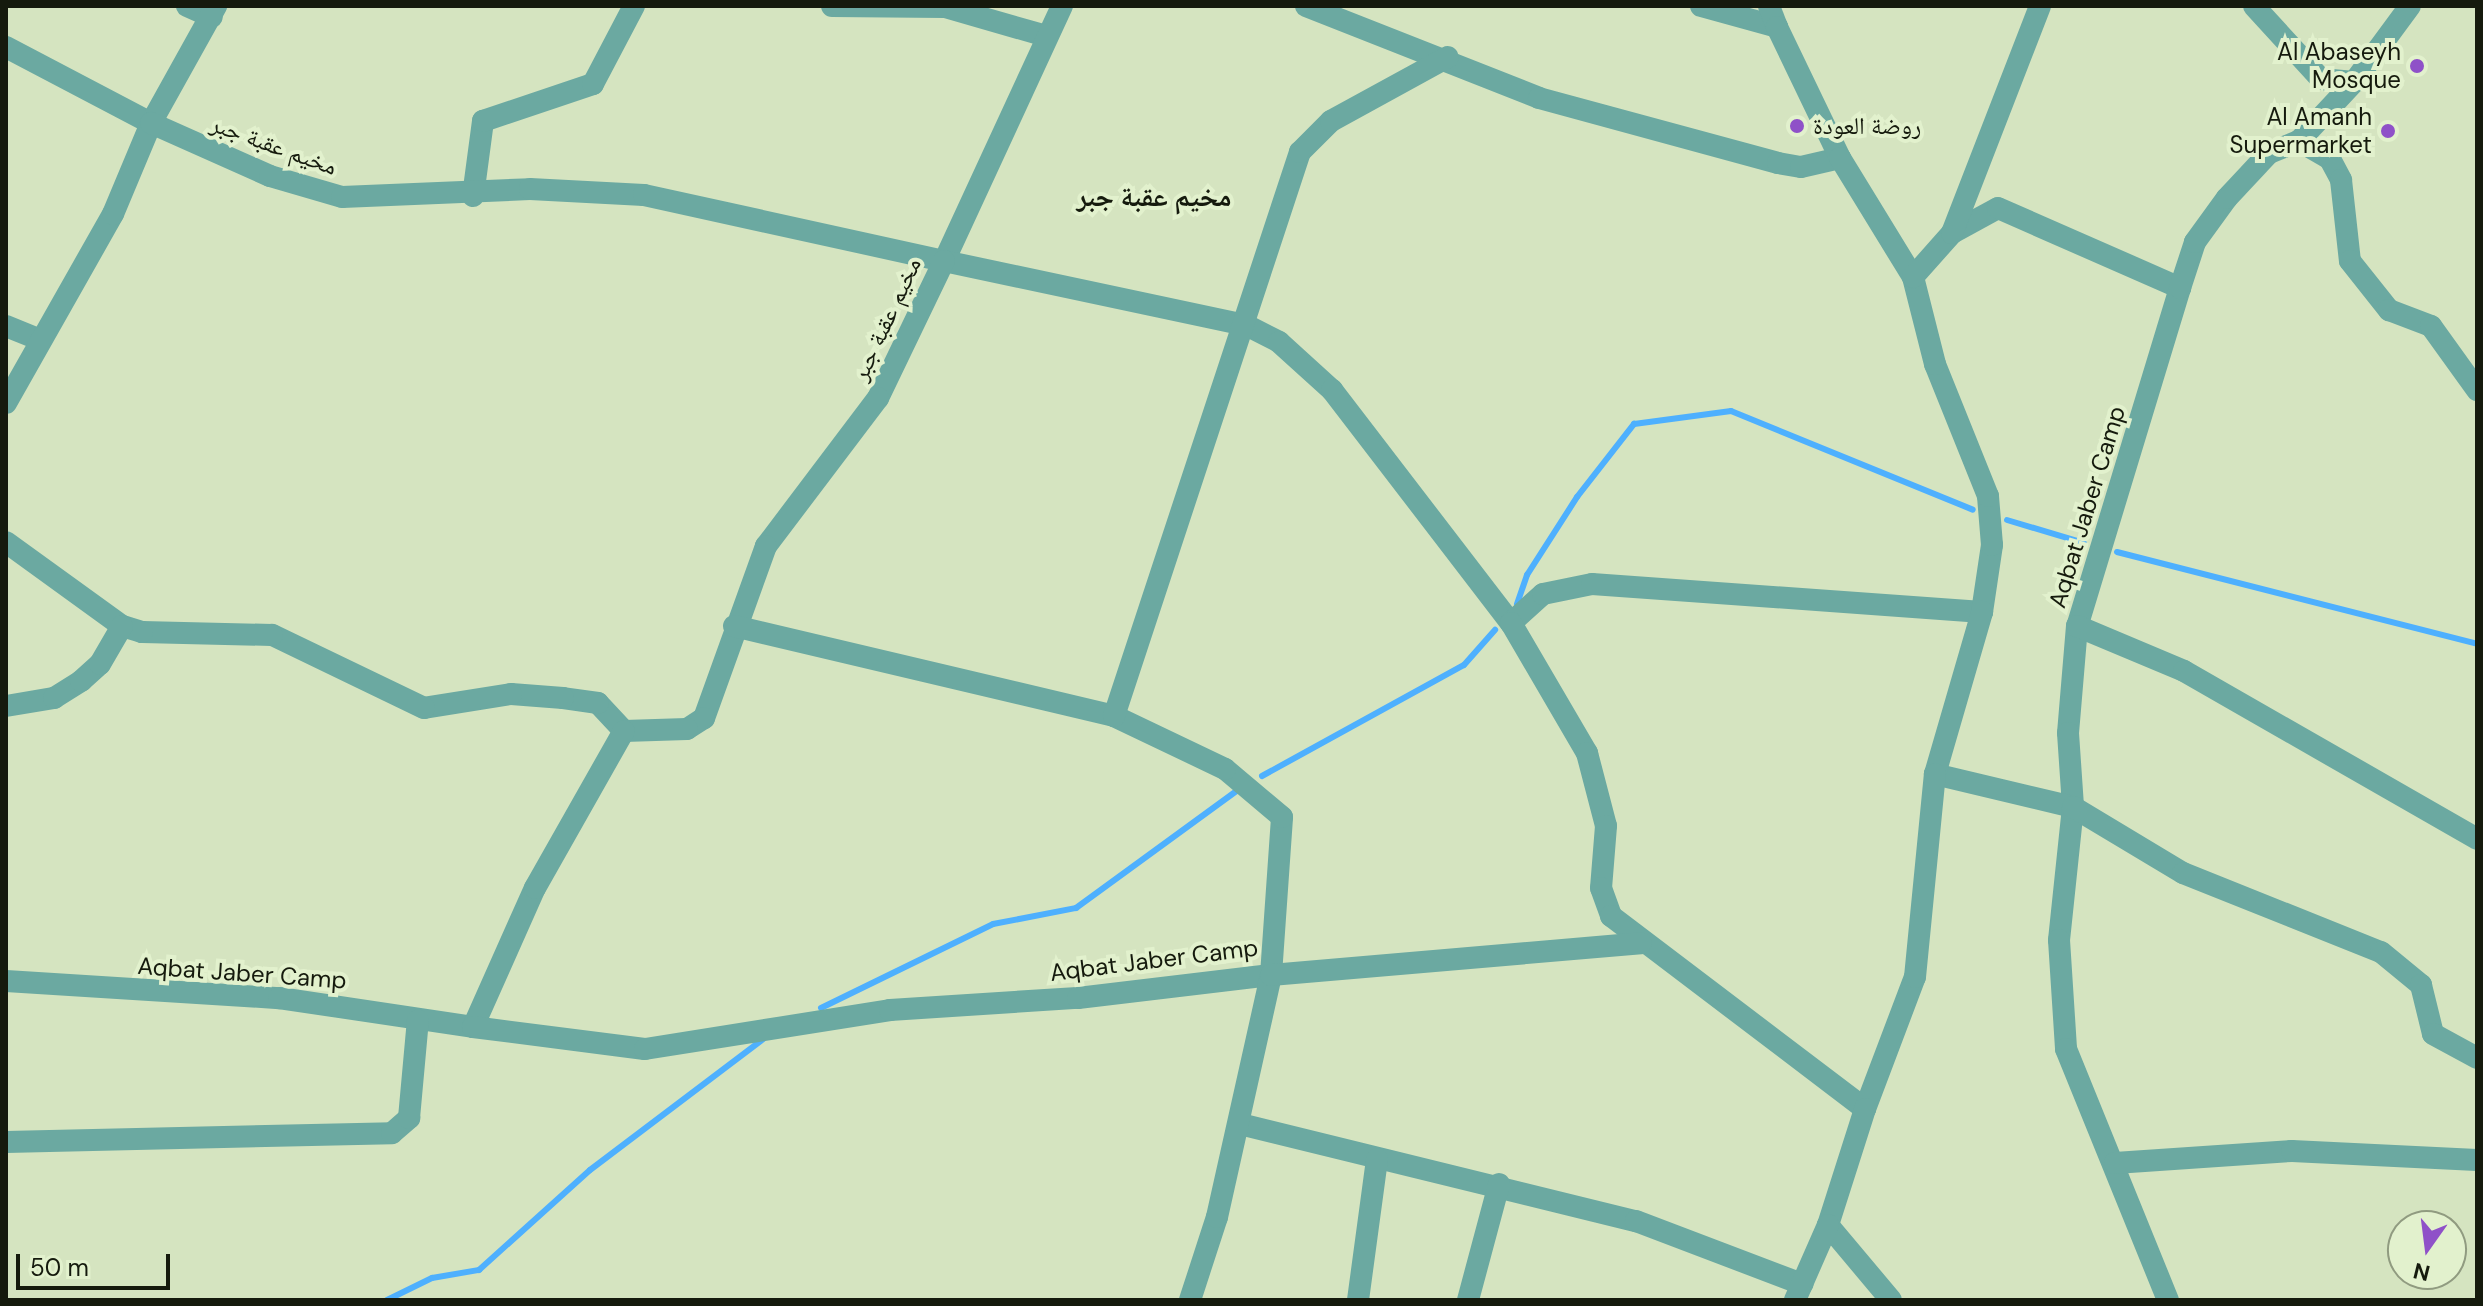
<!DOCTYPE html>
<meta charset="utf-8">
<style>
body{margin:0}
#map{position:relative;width:2483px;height:1306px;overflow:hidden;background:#d5e4c0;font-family:"DM Sans","Noto Naskh Arabic",sans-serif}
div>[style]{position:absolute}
.stream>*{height:6px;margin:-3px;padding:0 3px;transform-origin:3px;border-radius:3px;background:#4eb0fe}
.street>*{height:22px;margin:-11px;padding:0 11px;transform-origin:11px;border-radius:11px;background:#6ba9a1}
.dots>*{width:22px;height:22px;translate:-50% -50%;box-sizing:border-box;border:4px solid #e2f1cd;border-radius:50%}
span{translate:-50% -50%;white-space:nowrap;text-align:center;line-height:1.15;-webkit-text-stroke:8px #e2f1cd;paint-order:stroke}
.poi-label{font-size:24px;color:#151a0d}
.right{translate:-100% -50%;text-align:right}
.left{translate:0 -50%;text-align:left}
.street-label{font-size:24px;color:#151a0d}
.quarter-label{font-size:28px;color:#151a0d;font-weight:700}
.frame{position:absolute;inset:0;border:8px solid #151a0d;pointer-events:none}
.north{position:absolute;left:2387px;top:1210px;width:80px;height:80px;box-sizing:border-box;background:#e2f1cd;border:2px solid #909b80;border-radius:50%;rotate:194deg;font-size:22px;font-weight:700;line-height:32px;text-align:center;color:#151a0d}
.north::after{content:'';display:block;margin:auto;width:28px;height:36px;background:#8f51c8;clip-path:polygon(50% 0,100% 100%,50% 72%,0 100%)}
.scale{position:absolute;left:16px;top:1254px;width:154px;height:36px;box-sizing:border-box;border:4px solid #151a0d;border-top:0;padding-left:10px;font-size:24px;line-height:28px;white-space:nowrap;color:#151a0d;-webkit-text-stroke:6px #e2f1cd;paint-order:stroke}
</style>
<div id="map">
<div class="stream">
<i style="left:2007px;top:520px;width:80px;rotate:16.6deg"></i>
<i style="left:2117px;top:552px;width:372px;rotate:14.3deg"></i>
<i style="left:1517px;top:604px;width:31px;rotate:-71deg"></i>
<i style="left:1527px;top:575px;width:93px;rotate:-57.3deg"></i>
<i style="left:1577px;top:497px;width:93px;rotate:-52deg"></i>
<i style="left:1634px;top:424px;width:98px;rotate:-7.6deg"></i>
<i style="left:1731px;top:411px;width:261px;rotate:22.2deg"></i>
<i style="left:1262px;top:776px;width:230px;rotate:-28.8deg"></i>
<i style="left:1464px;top:665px;width:47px;rotate:-48.5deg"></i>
<i style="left:821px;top:1008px;width:191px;rotate:-26deg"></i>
<i style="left:993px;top:924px;width:85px;rotate:-10.9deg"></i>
<i style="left:1076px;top:908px;width:202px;rotate:-36.1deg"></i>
<i style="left:387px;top:1300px;width:50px;rotate:-26.1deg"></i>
<i style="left:432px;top:1278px;width:48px;rotate:-9.7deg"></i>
<i style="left:479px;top:1270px;width:149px;rotate:-42deg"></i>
<i style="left:590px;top:1170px;width:217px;rotate:-37.1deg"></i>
</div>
<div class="street">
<i style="left:187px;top:6px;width:27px;rotate:24deg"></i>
<i style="left:832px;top:6px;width:113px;rotate:0.5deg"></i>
<i style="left:945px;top:7px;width:105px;rotate:16deg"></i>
<i style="left:1062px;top:6px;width:281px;rotate:114.8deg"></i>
<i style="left:944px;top:261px;width:309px;rotate:12deg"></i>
<i style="left:1246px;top:325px;width:37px;rotate:27deg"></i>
<i style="left:1279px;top:342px;width:72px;rotate:42.2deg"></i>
<i style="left:1332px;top:390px;width:294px;rotate:52.5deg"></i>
<i style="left:1511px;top:623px;width:43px;rotate:-42.2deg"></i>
<i style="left:1543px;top:594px;width:50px;rotate:-11.5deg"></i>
<i style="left:1592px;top:584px;width:391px;rotate:4.1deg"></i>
<i style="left:1982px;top:612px;width:68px;rotate:-81.5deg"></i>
<i style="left:1992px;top:545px;width:49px;rotate:-94.7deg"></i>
<i style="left:1988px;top:496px;width:142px;rotate:-111.9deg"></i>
<i style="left:1935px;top:364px;width:90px;rotate:-104.2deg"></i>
<i style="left:1306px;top:6px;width:251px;rotate:21.5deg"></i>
<i style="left:1539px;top:98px;width:248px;rotate:15.2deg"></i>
<i style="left:1778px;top:163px;width:23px;rotate:10deg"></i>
<i style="left:1801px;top:167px;width:40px;rotate:-13deg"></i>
<i style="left:1701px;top:6px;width:79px;rotate:15.4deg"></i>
<i style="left:1777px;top:27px;width:22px;rotate:-111deg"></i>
<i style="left:2254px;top:6px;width:99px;rotate:47.5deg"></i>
<i style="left:2321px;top:79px;width:33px;rotate:5deg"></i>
<i style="left:2354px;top:82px;width:94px;rotate:-53.6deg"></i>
<i style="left:1777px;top:27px;width:145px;rotate:64.3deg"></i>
<i style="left:1840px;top:158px;width:140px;rotate:58.5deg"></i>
<i style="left:1913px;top:277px;width:59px;rotate:-48.4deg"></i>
<i style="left:1952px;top:233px;width:52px;rotate:-28.5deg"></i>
<i style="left:1998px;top:208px;width:199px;rotate:23.7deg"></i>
<i style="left:2180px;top:288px;width:353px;rotate:106.9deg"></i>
<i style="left:2077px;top:626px;width:107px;rotate:94.8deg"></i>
<i style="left:2068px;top:733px;width:74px;rotate:86.1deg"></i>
<i style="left:2073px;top:807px;width:142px;rotate:-166.6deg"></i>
<i style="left:1935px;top:774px;width:169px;rotate:-73.8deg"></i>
<i style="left:6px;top:47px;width:164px;rotate:27.7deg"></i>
<i style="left:151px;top:123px;width:134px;rotate:-60.9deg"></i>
<i style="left:2354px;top:82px;width:81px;rotate:133deg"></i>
<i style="left:2299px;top:141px;width:36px;rotate:30deg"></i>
<i style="left:2330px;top:159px;width:24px;rotate:62deg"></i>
<i style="left:2341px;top:180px;width:81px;rotate:83.7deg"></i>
<i style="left:2350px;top:261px;width:63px;rotate:51.5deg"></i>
<i style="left:2389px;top:310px;width:45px;rotate:20.9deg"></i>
<i style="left:2431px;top:326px;width:79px;rotate:54.3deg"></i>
<i style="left:473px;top:196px;width:76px;rotate:-82.4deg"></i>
<i style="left:483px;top:121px;width:116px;rotate:-18.6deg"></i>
<i style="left:593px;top:84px;width:88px;rotate:-62.3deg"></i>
<i style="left:1952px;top:233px;width:243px;rotate:-68.8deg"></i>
<i style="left:2180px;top:288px;width:48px;rotate:-71.9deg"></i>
<i style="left:2195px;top:242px;width:54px;rotate:-54deg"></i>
<i style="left:2227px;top:198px;width:62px;rotate:-47deg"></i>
<i style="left:2269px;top:153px;width:32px;rotate:-22deg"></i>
<i style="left:6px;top:326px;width:37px;rotate:22deg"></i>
<i style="left:6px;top:403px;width:217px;rotate:-60.5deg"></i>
<i style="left:113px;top:214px;width:99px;rotate:-67.3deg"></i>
<i style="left:151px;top:123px;width:130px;rotate:24deg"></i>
<i style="left:270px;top:176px;width:75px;rotate:16.3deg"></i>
<i style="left:342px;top:197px;width:188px;rotate:-2.4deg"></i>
<i style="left:530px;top:189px;width:114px;rotate:3deg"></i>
<i style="left:644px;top:195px;width:307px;rotate:12.4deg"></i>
<i style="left:944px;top:261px;width:152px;rotate:115.7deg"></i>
<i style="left:878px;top:398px;width:186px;rotate:127.1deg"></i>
<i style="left:766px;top:546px;width:183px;rotate:109.8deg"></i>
<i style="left:704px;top:718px;width:20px;rotate:147deg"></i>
<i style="left:687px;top:729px;width:63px;rotate:178.2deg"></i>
<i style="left:624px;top:731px;width:38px;rotate:-133deg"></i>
<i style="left:598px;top:703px;width:35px;rotate:-172deg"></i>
<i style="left:563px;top:698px;width:52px;rotate:-175.6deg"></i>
<i style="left:511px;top:694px;width:88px;rotate:170.9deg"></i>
<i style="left:424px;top:708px;width:169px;rotate:-154.3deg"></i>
<i style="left:272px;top:635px;width:130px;rotate:-178.7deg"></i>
<i style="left:142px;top:632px;width:21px;rotate:-163deg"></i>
<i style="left:122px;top:626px;width:143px;rotate:-144.1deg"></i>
<i style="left:1511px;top:623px;width:151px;rotate:59.7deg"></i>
<i style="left:1587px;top:753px;width:75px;rotate:75.4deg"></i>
<i style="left:1606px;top:826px;width:62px;rotate:94.6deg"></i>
<i style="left:1601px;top:888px;width:30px;rotate:70deg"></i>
<i style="left:1611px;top:916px;width:319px;rotate:37.2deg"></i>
<i style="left:1865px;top:1109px;width:141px;rotate:-69.3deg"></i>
<i style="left:1915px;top:977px;width:204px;rotate:-84.4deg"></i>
<i style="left:734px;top:626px;width:391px;rotate:13.3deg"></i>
<i style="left:2077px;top:626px;width:116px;rotate:22.8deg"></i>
<i style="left:2184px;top:671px;width:338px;rotate:29.8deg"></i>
<i style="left:6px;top:706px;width:49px;rotate:-9.5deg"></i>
<i style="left:54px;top:698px;width:32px;rotate:-32deg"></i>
<i style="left:81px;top:681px;width:25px;rotate:-42deg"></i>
<i style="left:100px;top:664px;width:44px;rotate:-59.9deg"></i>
<i style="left:2073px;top:807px;width:134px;rotate:96deg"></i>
<i style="left:2059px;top:940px;width:109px;rotate:86.3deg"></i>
<i style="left:2066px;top:1049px;width:271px;rotate:67.9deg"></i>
<i style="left:2073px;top:807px;width:128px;rotate:31deg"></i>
<i style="left:2183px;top:873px;width:213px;rotate:21.8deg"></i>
<i style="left:2381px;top:952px;width:52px;rotate:39.5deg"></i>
<i style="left:2421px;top:985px;width:50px;rotate:76.2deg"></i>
<i style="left:2433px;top:1034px;width:50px;rotate:28.6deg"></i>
<i style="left:6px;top:981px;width:274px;rotate:3.6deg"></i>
<i style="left:279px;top:998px;width:196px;rotate:8.5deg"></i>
<i style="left:473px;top:1027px;width:152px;rotate:-66deg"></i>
<i style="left:535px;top:888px;width:180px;rotate:-60.5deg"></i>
<i style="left:473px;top:1027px;width:173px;rotate:7.3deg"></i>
<i style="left:645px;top:1049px;width:248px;rotate:-9deg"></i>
<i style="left:890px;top:1010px;width:188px;rotate:-3.7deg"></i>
<i style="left:1078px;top:998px;width:194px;rotate:-6.8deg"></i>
<i style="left:1271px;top:975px;width:158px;rotate:-86deg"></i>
<i style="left:1282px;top:817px;width:75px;rotate:-139.9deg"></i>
<i style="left:1225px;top:769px;width:123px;rotate:-154.5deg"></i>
<i style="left:1114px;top:716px;width:594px;rotate:-71.75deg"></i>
<i style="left:1300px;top:152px;width:44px;rotate:-45deg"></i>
<i style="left:1331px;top:121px;width:133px;rotate:-28.7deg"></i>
<i style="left:1865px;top:1109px;width:122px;rotate:107.7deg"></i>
<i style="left:1828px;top:1225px;width:98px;rotate:50deg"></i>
<i style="left:1240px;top:1124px;width:408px;rotate:13.8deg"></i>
<i style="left:1636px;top:1221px;width:178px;rotate:20.8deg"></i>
<i style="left:6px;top:1142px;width:386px;rotate:-1.3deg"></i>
<i style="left:392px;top:1133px;width:23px;rotate:-41deg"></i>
<i style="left:409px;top:1118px;width:98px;rotate:-84.8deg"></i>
<i style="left:2115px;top:1163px;width:177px;rotate:-3.9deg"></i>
<i style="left:2292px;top:1151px;width:185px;rotate:2.8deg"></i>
<i style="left:1190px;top:1300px;width:87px;rotate:-72deg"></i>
<i style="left:1217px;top:1217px;width:248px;rotate:-77.4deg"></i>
<i style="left:1271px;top:975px;width:371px;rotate:-4.9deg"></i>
<i style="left:1358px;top:1300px;width:142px;rotate:-82.3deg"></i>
<i style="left:1468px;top:1300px;width:120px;rotate:-75deg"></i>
<i style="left:1795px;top:1300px;width:82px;rotate:-66.3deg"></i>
</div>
<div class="dots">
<i style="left:2417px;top:66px;background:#8f51c8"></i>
<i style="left:1797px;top:126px;background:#8f51c8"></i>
<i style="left:2388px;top:131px;background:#8f51c8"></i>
</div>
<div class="poi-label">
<span class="right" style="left:2401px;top:66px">Al Abaseyh<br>Mosque</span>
<span class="right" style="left:2372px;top:131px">Al Amanh<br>Supermarket</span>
<span class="left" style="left:1813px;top:126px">روضة العودة</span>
</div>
<div class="street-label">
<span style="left:274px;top:145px;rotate:20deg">مخيم عقبة جبر</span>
<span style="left:886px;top:319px;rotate:-65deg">مخيم عقبة جبر</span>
<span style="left:2087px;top:507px;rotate:-73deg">Aqbat Jaber Camp</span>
<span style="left:1154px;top:960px;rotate:-7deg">Aqbat Jaber Camp</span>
<span style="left:242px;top:973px;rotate:4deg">Aqbat Jaber Camp</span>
</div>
<div class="quarter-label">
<span style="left:1154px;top:197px">مخيم عقبة جبر</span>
</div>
<div class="frame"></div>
<div class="north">N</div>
<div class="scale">50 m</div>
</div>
